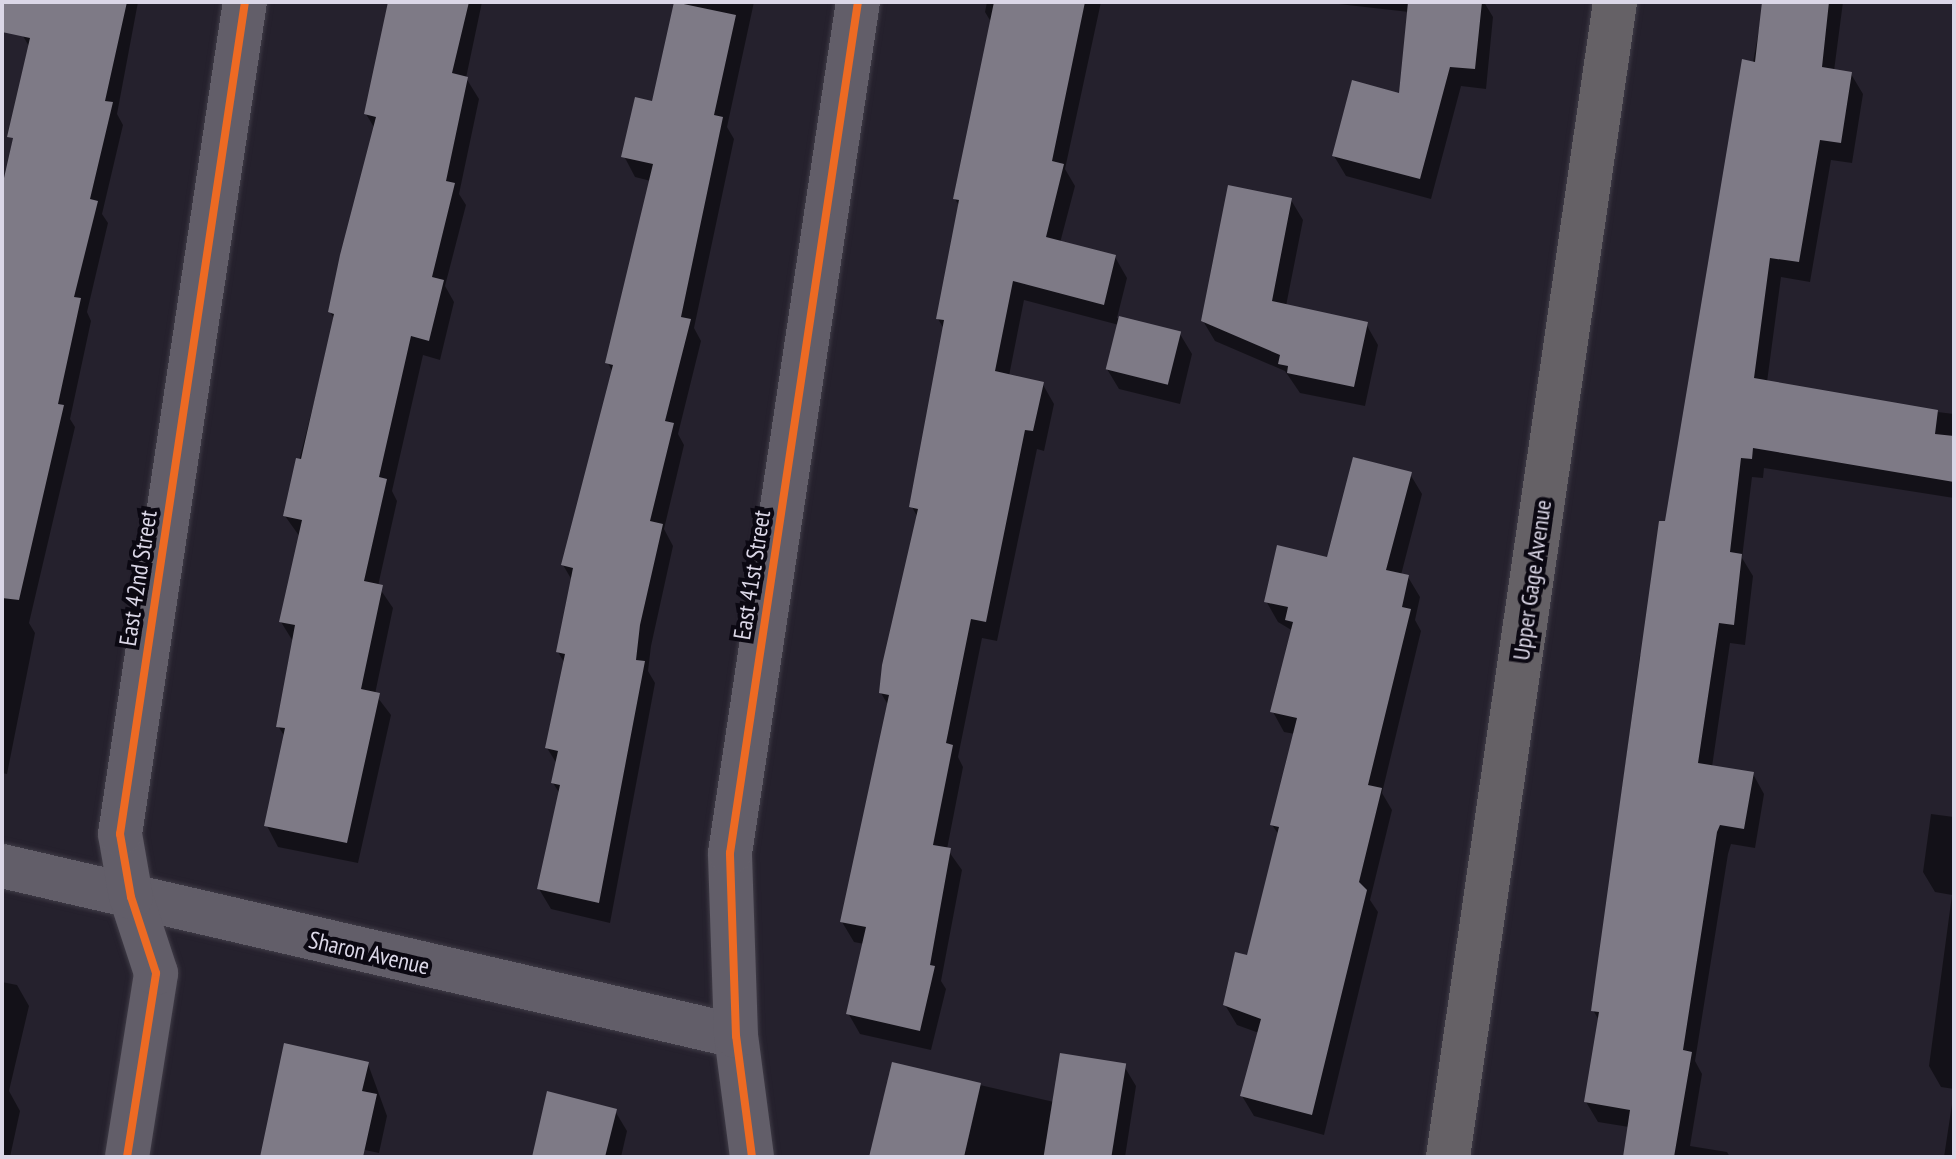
<!DOCTYPE html>
<style>
body{margin:0}
#map{position:relative;width:1956px;height:1159px;overflow:hidden;background:#25212d;font-family:"PT Sans Narrow",sans-serif}
div>[style]{position:absolute}
.shadow>*{inset:0;background:#0007}
.building>*{inset:0;background:#7e7a86;transform-origin:0 0}
.roads{filter:drop-shadow(0 0 2px #403c47) drop-shadow(0 0 2px #403c47)}
.street>*{height:44px;margin:-22px;padding:0 22px;transform-origin:22px;border-radius:22px;background:#625e69}
.secondary>*{height:44px;margin:-22px;padding:0 22px;transform-origin:22px;border-radius:22px;background:#656166}
.cycleway>*{height:8px;margin:-4px;padding:0 4px;transform-origin:4px;border-radius:4px;background:#ed6a23}
span{translate:-50% -50%;white-space:nowrap;text-align:center;line-height:1.15;-webkit-text-stroke:8px #0b0812;paint-order:stroke}
.street-label{font-size:24px;color:#dbd7e7}
.frame{position:absolute;inset:0;border:4px solid #dbd7e7;pointer-events:none}
</style>
<div id="map">
<div class="shadow">
<i style="clip-path:polygon(30px 2px,138px 2px,117px 114px,123px 125px,102px 214px,108px 223px,87px 312px,91px 321px,70px 419px,75px 427px,29px 623px,35px 633px,7px 774px,2px 773px,2px 196px,30px 48px,23px 36px)"></i>
<i style="clip-path:polygon(389px 2px,482px 2px,466px 78px,479px 99px,459px 194px,466px 205px,445px 286px,454px 302px,440px 360px,423px 355px,392px 491px,397px 501px,378px 586px,393px 608px,375px 694px,391px 715px,358px 863px,278px 847px,267px 826px,285px 737px,278px 726px,294px 643px,281px 622px,300px 537px,285px 516px,335px 320px,330px 312px,375px 129px,366px 114px)"></i>
<i style="clip-path:polygon(676px 2px,754px 2px,727px 127px,734px 139px,694px 328px,701px 341px,678px 434px,684px 445px,664px 529px,673px 546px,651px 646px,648px 671px,655px 683px,610px 923px,551px 909px,539px 889px,560px 794px,553px 783px,557px 764px,547px 748px,565px 664px,558px 652px,573px 582px,563px 565px,613px 373px,608px 363px,651px 181px,635px 177px,624px 156px,654px 103px)"></i>
<i style="clip-path:polygon(987px 2px,1101px 2px,1065px 169px,1075px 186px,1060px 243px,1115px 257px,1127px 278px,1117px 318px,1180px 334px,1192px 354px,1180px 404px,1119px 389px,1107px 369px,1119px 325px,1024px 300px,1009px 376px,1042px 383px,1054px 404px,1044px 451px,1037px 449px,997px 641px,982px 638px,958px 757px,963px 767px,947px 849px,962px 870px,941px 981px,946px 989px,931px 1050px,860px 1034px,848px 1013px,864px 944px,854px 942px,842px 922px,888px 705px,881px 693px,918px 518px,912px 507px,944px 329px,938px 319px,960px 207px,955px 199px,991px 22px,985px 12px)"></i>
<i style="clip-path:polygon(1321px 2px,1484px 2px,1493px 17px,1486px 89px,1461px 86px,1431px 199px,1346px 176px,1334px 156px,1401px 95px,1409px 12px)"></i>
<i style="clip-path:polygon(1764px 2px,1843px 2px,1834px 71px,1851px 74px,1863px 94px,1852px 163px,1831px 160px,1810px 282px,1781px 277px,1767px 382px,1864px 403px,1954px 414px,1954px 498px,1764px 468px,1763px 478px,1752px 477px,1742px 558px,1753px 576px,1745px 645px,1730px 643px,1712px 767px,1753px 774px,1764px 794px,1755px 848px,1731px 844px,1728px 854px,1695px 1061px,1702px 1074px,1690px 1146px,1727px 1152px,1730px 1157px,1625px 1157px,1629px 1127px,1598px 1122px,1586px 1102px,1600px 1022px,1593px 1010px,1640px 655px,1645px 656px)"></i>
<i style="clip-path:polygon(1291px 200px,1303px 220px,1286px 306px,1366px 324px,1378px 345px,1365px 406px,1300px 393px,1285px 371px,1215px 341px,1203px 321px)"></i>
<i style="clip-path:polygon(1410px 474px,1422px 494px,1401px 575px,1408px 577px,1420px 597px,1415px 620px,1421px 631px,1382px 793px,1392px 810px,1370px 900px,1378px 912px,1324px 1135px,1254px 1116px,1242px 1096px,1259px 1033px,1237px 1025px,1225px 1005px,1248px 958px,1279px 835px,1272px 825px,1295px 734px,1284px 732px,1273px 712px,1293px 631px,1278px 622px,1266px 601px,1329px 559px)"></i>
<i style="clip-path:polygon(1931px 814px,1954px 817px,1954px 1089px,1941px 1087px,1929px 1066px,1952px 895px,1935px 892px,1923px 872px)"></i>
<i style="clip-path:polygon(2px 982px,17px 985px,29px 1006px,9px 1091px,20px 1111px,10px 1157px,2px 1157px)"></i>
<i style="clip-path:polygon(368px 1064px,387px 1116px,379px 1153px,360px 1149px,358px 1157px,262px 1157px)"></i>
<i style="clip-path:polygon(893px 1065px,1054px 1102px,1124px 1066px,1136px 1086px,1125px 1157px,871px 1157px)"></i>
<i style="clip-path:polygon(1954px 1091px,1954px 1157px,1944px 1157px)"></i>
<i style="clip-path:polygon(615px 1111px,627px 1131px,621px 1157px,536px 1157px)"></i>
</div>
<div class="building">
<i style="clip-path:polygon(2px 2px,127px 2px,105px 101px,113px 102px,90px 199px,98px 201px,74px 297px,81px 298px,58px 404px,64px 405px,19px 600px,2px 598px,2px 187px,13px 138px,7px 137px,30px 38px,2px 32px)"></i>
<i style="clip-path:polygon(388px 2px,469px 2px,452px 73px,468px 77px,446px 181px,455px 183px,432px 277px,444px 280px,429px 341px,411px 336px,379px 477px,387px 479px,364px 581px,383px 585px,361px 689px,380px 693px,347px 843px,264px 826px,285px 728px,276px 727px,295px 625px,279px 622px,302px 520px,283px 516px,296px 458px,301px 459px,334px 314px,328px 312px,340px 255px,376px 117px,364px 114px)"></i>
<i style="clip-path:polygon(674px 2px,736px 15px,714px 115px,723px 117px,681px 317px,691px 319px,665px 421px,674px 423px,650px 521px,663px 524px,640px 625px,636px 660px,645px 661px,599px 903px,537px 889px,560px 785px,551px 783px,558px 751px,545px 748px,565px 654px,556px 652px,573px 568px,561px 565px,613px 365px,605px 363px,653px 164px,621px 157px,635px 97px,652px 101px)"></i>
<i style="clip-path:polygon(994px 2px,1085px 2px,1052px 161px,1064px 164px,1046px 237px,1116px 255px,1104px 305px,1013px 281px,995px 371px,1044px 382px,1033px 431px,1025px 430px,986px 622px,971px 619px,946px 743px,953px 745px,933px 845px,951px 848px,930px 965px,935px 966px,920px 1031px,846px 1014px,866px 927px,840px 922px,889px 695px,879px 693px,882px 665px,918px 509px,909px 507px,944px 320px,936px 319px,959px 200px,953px 199px)"></i>
<i style="clip-path:polygon(1408px 2px,1482px 2px,1475px 69px,1450px 67px,1420px 179px,1332px 156px,1352px 80px,1399px 93px)"></i>
<i style="clip-path:polygon(1762px 2px,1829px 2px,1822px 67px,1852px 72px,1841px 143px,1820px 140px,1799px 262px,1770px 258px,1754px 378px,1938px 410px,1935px 434px,1954px 436px,1954px 482px,1753px 448px,1752px 459px,1741px 458px,1730px 552px,1742px 554px,1734px 625px,1719px 623px,1698px 763px,1754px 772px,1744px 829px,1720px 825px,1717px 832px,1683px 1050px,1692px 1052px,1674px 1157px,1623px 1157px,1630px 1110px,1584px 1102px,1599px 1012px,1591px 1011px,1659px 521px,1665px 521px,1742px 59px,1755px 62px)"></i>
<i style="clip-path:polygon(1228px 185px,1292px 198px,1272px 301px,1368px 322px,1354px 387px,1287px 373px,1288px 366px,1278px 364px,1280px 355px,1201px 321px)"></i>
<i style="left:1119px;top:316px;width:64px;height:55px;rotate:14deg"></i>
<i style="clip-path:polygon(1353px 457px,1412px 472px,1386px 570px,1409px 575px,1402px 607px,1411px 609px,1368px 785px,1382px 788px,1359px 882px,1367px 890px,1312px 1115px,1240px 1096px,1261px 1019px,1223px 1005px,1235px 952px,1247px 955px,1279px 827px,1270px 825px,1297px 718px,1270px 712px,1293px 622px,1285px 620px,1288px 607px,1264px 602px,1277px 545px,1327px 557px)"></i>
<i style="clip-path:polygon(284px 1043px,369px 1062px,362px 1091px,377px 1094px,363px 1157px,260px 1157px)"></i>
<i style="left:1060px;top:1053px;width:67px;height:105px;rotate:9deg"></i>
<i style="clip-path:polygon(892px 1062px,981px 1083px,964px 1157px,869px 1157px)"></i>
<i style="clip-path:polygon(547px 1091px,617px 1109px,605px 1157px,532px 1157px)"></i>
</div>
<div class="roads">
<div class="street">
<i style="left:2px;top:866px;width:753px;rotate:13.04deg"></i>
<i style="left:127px;top:1157px;width:186px;rotate:-81deg"></i>
<i style="left:156px;top:973px;width:80px;rotate:-108.2deg"></i>
<i style="left:131px;top:897px;width:64px;rotate:-99.9deg"></i>
<i style="left:120px;top:834px;width:841px;rotate:-81.46deg"></i>
<i style="left:752px;top:1157px;width:122px;rotate:-97.5deg"></i>
<i style="left:736px;top:1036px;width:183px;rotate:-91.9deg"></i>
<i style="left:730px;top:853px;width:861px;rotate:-81.45deg"></i>
</div>
<div class="secondary">
<i style="left:1448px;top:1157px;width:1167px;rotate:-81.77deg"></i>
</div>
</div>
<div class="cycleway">
<i style="left:127px;top:1157px;width:186px;rotate:-81deg"></i>
<i style="left:156px;top:973px;width:80px;rotate:-108.2deg"></i>
<i style="left:131px;top:897px;width:64px;rotate:-99.9deg"></i>
<i style="left:120px;top:834px;width:841px;rotate:-81.46deg"></i>
<i style="left:752px;top:1157px;width:122px;rotate:-97.5deg"></i>
<i style="left:736px;top:1036px;width:183px;rotate:-91.9deg"></i>
<i style="left:730px;top:853px;width:861px;rotate:-81.45deg"></i>
</div>
<div class="street-label">
<span style="left:752px;top:575px;rotate:-81deg">East 41st Street</span>
<span style="left:138px;top:578px;rotate:-81deg">East 42nd Street</span>
<span style="left:1532px;top:580px;rotate:-82deg">Upper Gage Avenue</span>
<span style="left:369px;top:953px;rotate:13deg">Sharon Avenue</span>
</div>
<div class="frame"></div>
</div>
